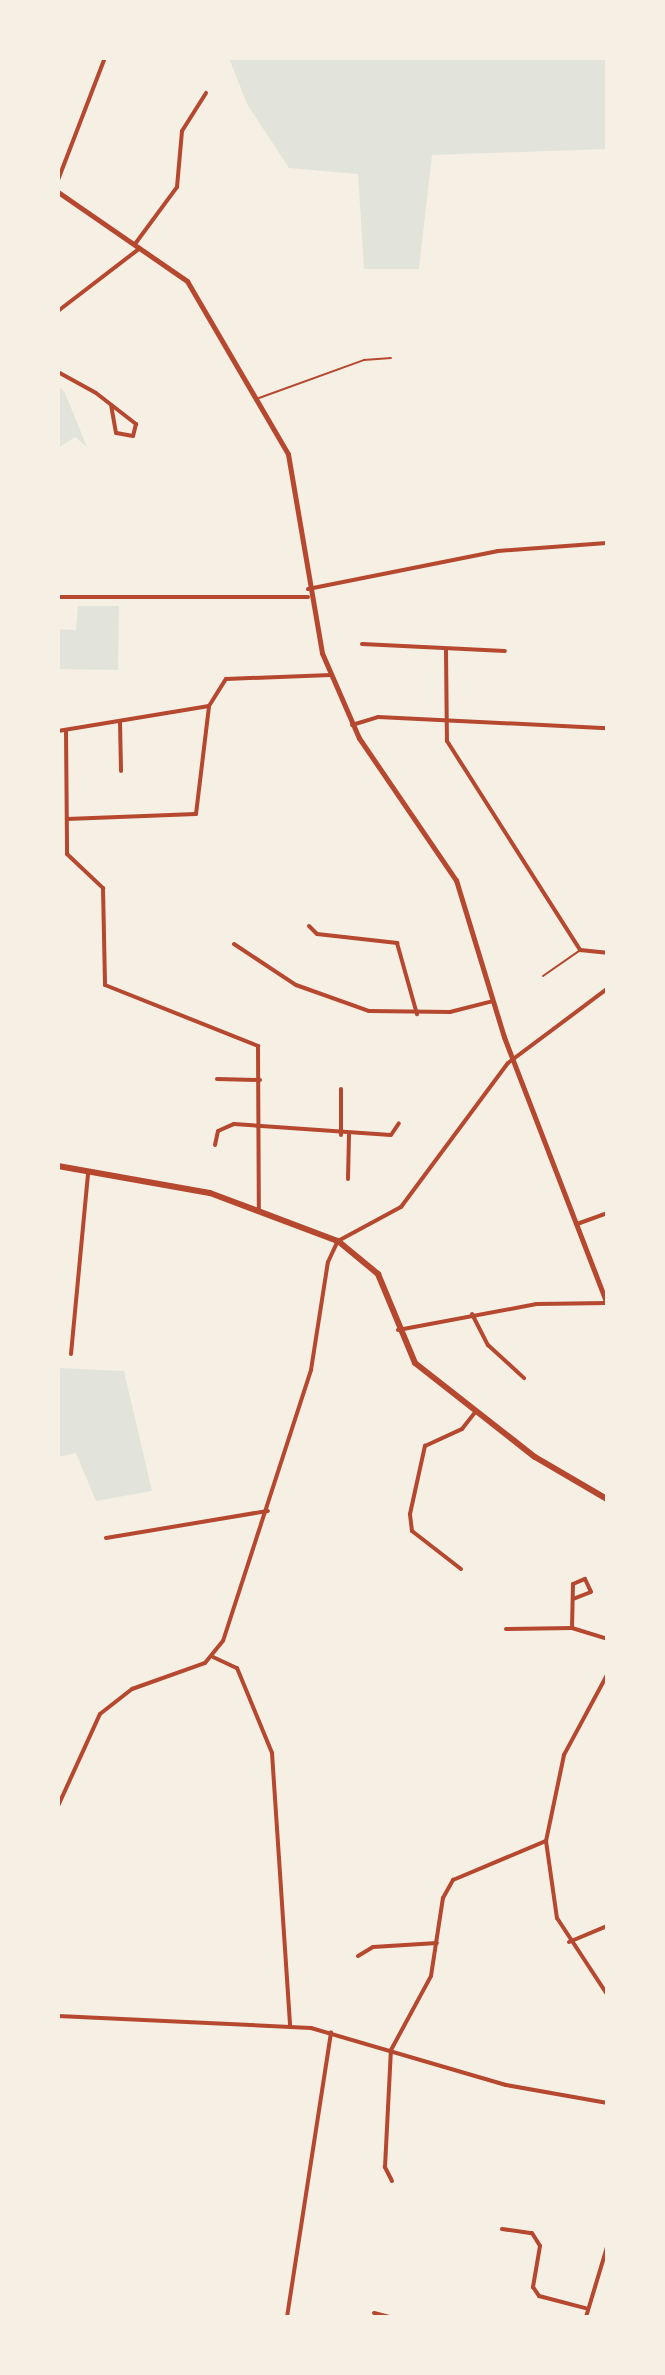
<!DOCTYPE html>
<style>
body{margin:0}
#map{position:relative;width:665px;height:2375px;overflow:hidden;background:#f6efe4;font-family:Overpass,sans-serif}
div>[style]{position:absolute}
.green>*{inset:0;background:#e2e4dc}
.service>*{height:2px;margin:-1px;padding:0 1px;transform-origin:1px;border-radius:1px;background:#b5482f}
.minor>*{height:4px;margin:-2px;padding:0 2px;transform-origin:2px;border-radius:2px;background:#b5482f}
.tertiary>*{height:5px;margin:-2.5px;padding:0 2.5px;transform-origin:2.5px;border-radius:2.5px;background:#b5482f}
.secondary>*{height:6px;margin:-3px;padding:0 3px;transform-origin:3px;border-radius:3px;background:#b5482f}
span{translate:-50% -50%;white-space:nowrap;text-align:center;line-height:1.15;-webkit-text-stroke:6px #f6efe4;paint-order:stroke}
.frame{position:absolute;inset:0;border:60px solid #f6efe4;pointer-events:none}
</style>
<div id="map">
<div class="green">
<i style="clip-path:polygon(229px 58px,607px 58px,607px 149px,432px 155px,419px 269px,364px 269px,358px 174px,289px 168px,247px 104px)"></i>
<i style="clip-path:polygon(58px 385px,65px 393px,87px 447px,75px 437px,58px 448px)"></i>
<i style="clip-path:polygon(78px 606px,119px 606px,118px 670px,58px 669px,58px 629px,76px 630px)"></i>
<i style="clip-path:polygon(58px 1368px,124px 1371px,152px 1491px,96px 1501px,76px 1453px,58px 1457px)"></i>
</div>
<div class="service">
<i style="left:259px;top:398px;width:112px;rotate:-19.9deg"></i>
<i style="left:364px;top:360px;width:27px;rotate:-4deg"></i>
<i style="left:543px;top:976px;width:44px;rotate:-34.8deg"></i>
</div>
<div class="minor">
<i style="left:58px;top:180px;width:129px;rotate:-69deg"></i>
<i style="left:135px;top:244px;width:71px;rotate:-53.6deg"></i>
<i style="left:177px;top:187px;width:56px;rotate:-84.9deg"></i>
<i style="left:182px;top:131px;width:45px;rotate:-57.7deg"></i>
<i style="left:58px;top:311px;width:103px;rotate:-37.5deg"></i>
<i style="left:58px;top:372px;width:43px;rotate:28.9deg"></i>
<i style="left:96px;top:393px;width:51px;rotate:37.8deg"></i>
<i style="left:136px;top:424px;width:12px;rotate:104deg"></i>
<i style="left:133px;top:436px;width:17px;rotate:-170deg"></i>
<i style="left:116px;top:433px;width:27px;rotate:-100deg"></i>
<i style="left:308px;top:589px;width:194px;rotate:-11.3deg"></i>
<i style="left:498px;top:551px;width:109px;rotate:-4.2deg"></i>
<i style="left:58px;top:597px;width:250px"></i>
<i style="left:362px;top:644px;width:143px;rotate:2.8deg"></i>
<i style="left:446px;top:650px;width:91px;rotate:89.4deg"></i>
<i style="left:447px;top:741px;width:248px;rotate:57.5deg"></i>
<i style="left:580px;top:950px;width:27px;rotate:6deg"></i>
<i style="left:120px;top:722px;width:49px;rotate:88.8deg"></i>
<i style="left:352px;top:725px;width:27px;rotate:-17deg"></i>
<i style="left:378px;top:717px;width:229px;rotate:2.8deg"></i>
<i style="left:66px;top:730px;width:124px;rotate:89.5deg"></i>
<i style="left:67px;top:854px;width:50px;rotate:43.4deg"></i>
<i style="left:103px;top:888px;width:97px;rotate:88.8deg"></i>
<i style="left:105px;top:985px;width:165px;rotate:21.7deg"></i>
<i style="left:258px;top:1046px;width:164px;rotate:89.7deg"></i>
<i style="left:58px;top:731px;width:153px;rotate:-9.4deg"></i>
<i style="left:209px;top:706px;width:32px;rotate:-58deg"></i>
<i style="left:226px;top:679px;width:105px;rotate:-2.2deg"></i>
<i style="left:67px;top:819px;width:129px;rotate:-2.2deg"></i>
<i style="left:196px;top:814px;width:109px;rotate:-83.1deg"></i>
<i style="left:309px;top:926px;width:11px;rotate:45deg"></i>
<i style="left:317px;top:934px;width:81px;rotate:6.4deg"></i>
<i style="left:397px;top:943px;width:74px;rotate:74.3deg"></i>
<i style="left:234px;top:944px;width:74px;rotate:33.5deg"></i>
<i style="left:296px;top:985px;width:77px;rotate:19.6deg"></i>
<i style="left:369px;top:1011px;width:81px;rotate:0.7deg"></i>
<i style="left:450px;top:1012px;width:44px;rotate:-14.3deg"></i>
<i style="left:217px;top:1079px;width:43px;rotate:1.3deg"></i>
<i style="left:341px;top:1135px;width:46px;rotate:-90deg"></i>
<i style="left:215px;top:1145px;width:14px;rotate:-78deg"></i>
<i style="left:218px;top:1131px;width:17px;rotate:-24deg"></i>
<i style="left:234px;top:1124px;width:157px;rotate:4deg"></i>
<i style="left:391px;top:1135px;width:14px;rotate:-56deg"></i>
<i style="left:348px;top:1179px;width:44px;rotate:-88.7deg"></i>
<i style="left:577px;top:1224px;width:32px;rotate:-20deg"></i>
<i style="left:472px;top:1314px;width:35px;rotate:63deg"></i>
<i style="left:488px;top:1345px;width:49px;rotate:42.5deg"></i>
<i style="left:398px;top:1330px;width:141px;rotate:-10.6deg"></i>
<i style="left:537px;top:1304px;width:70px;rotate:-0.8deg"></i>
<i style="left:71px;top:1354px;width:182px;rotate:-84.6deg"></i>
<i style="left:106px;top:1538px;width:164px;rotate:-9.5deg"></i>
<i style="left:461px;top:1569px;width:62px;rotate:-142.2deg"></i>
<i style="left:412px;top:1531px;width:17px;rotate:-97deg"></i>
<i style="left:410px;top:1514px;width:70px;rotate:-77.6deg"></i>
<i style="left:425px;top:1446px;width:41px;rotate:-24.7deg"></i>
<i style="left:462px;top:1429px;width:23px;rotate:-52deg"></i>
<i style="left:572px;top:1628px;width:44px;rotate:-88.7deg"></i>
<i style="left:573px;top:1584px;width:13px;rotate:-23deg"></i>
<i style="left:585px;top:1579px;width:14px;rotate:65deg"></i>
<i style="left:591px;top:1592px;width:19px;rotate:159deg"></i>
<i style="left:506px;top:1629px;width:66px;rotate:-0.9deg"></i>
<i style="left:572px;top:1628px;width:37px;rotate:17deg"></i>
<i style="left:213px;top:1657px;width:26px;rotate:25deg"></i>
<i style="left:237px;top:1668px;width:92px;rotate:67.6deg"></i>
<i style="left:272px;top:1753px;width:274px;rotate:86.2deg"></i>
<i style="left:607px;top:1675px;width:91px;rotate:118.3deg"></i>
<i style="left:564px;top:1755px;width:88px;rotate:101.8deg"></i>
<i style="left:546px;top:1841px;width:78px;rotate:81.9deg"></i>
<i style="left:557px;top:1918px;width:91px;rotate:56.7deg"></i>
<i style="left:58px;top:1806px;width:101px;rotate:-65.5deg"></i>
<i style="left:100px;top:1714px;width:41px;rotate:-38deg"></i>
<i style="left:132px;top:1689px;width:77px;rotate:-19.6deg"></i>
<i style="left:205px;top:1663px;width:28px;rotate:-51deg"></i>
<i style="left:223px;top:1641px;width:285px;rotate:-72deg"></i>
<i style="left:311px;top:1370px;width:109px;rotate:-81.1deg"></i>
<i style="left:328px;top:1262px;width:23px;rotate:-65deg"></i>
<i style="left:338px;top:1241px;width:72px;rotate:-28.4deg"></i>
<i style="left:401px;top:1207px;width:179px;rotate:-53.4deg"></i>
<i style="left:508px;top:1063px;width:124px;rotate:-36.8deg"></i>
<i style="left:569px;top:1942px;width:41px;rotate:-22.8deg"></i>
<i style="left:358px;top:1956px;width:17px;rotate:-31deg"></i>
<i style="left:373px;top:1947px;width:64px;rotate:-3.6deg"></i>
<i style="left:58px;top:2016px;width:253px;rotate:2.7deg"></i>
<i style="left:311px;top:2028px;width:203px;rotate:16.3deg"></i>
<i style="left:506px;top:2085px;width:103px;rotate:10.1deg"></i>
<i style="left:392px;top:2181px;width:16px;rotate:-117deg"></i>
<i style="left:385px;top:2167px;width:117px;rotate:-87.1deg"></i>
<i style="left:391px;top:2050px;width:84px;rotate:-61.6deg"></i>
<i style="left:431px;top:1976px;width:79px;rotate:-81.3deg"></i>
<i style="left:443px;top:1898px;width:21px;rotate:-61deg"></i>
<i style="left:453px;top:1880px;width:101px;rotate:-22.8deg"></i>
<i style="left:502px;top:2229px;width:30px;rotate:8deg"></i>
<i style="left:532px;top:2233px;width:15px;rotate:58deg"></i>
<i style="left:540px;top:2246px;width:42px;rotate:99.7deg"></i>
<i style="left:533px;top:2287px;width:11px;rotate:56deg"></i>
<i style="left:539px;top:2296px;width:48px;rotate:14.6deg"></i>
<i style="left:374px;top:2313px;width:16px;rotate:14deg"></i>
<i style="left:287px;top:2317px;width:288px;rotate:-81.2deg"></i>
<i style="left:586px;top:2317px;width:73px;rotate:-73.3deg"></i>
</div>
<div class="tertiary">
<i style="left:58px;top:192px;width:157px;rotate:34.6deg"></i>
<i style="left:187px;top:281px;width:200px;rotate:59.7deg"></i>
<i style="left:288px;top:454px;width:202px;rotate:80.3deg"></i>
<i style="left:322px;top:653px;width:93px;rotate:66.5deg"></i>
<i style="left:359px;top:738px;width:172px;rotate:55.7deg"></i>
<i style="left:456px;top:880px;width:164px;rotate:73deg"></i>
<i style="left:504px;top:1037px;width:286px;rotate:68.9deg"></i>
</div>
<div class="secondary">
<i style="left:58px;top:1166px;width:154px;rotate:10.1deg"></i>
<i style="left:210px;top:1193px;width:137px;rotate:20.6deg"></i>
<i style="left:338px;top:1241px;width:52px;rotate:39.5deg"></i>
<i style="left:378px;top:1274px;width:96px;rotate:67.4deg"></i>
<i style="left:415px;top:1363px;width:152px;rotate:38.1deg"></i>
<i style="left:535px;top:1457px;width:83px;rotate:30.3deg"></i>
</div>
<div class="frame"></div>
</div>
